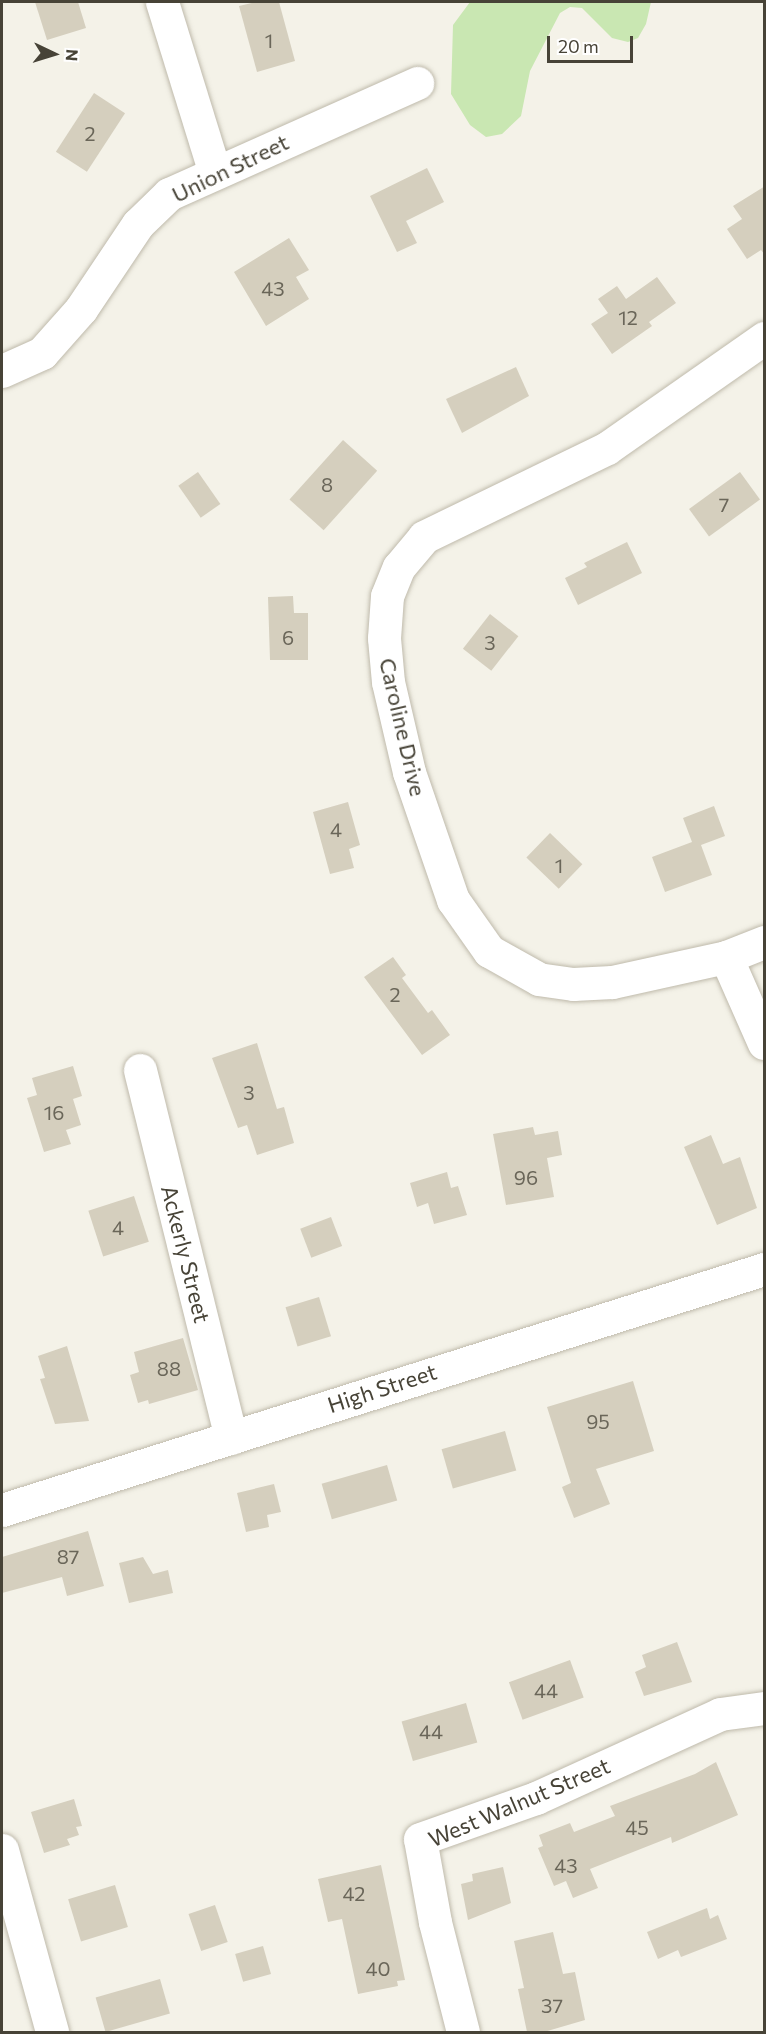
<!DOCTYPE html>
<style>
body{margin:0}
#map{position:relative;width:766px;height:2034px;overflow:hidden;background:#f4f2e8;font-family:Commissioner,sans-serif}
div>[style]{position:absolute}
.green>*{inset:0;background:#c9e7b2}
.building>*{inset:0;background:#d5cfbe;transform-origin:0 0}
.roads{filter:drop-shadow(0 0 2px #bfbaab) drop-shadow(0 0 2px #bfbaab)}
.minor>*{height:33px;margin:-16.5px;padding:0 16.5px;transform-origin:16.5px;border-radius:16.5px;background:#fff}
span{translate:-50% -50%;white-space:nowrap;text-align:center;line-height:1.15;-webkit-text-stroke:4.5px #fff;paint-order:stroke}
.number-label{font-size:20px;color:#6a6659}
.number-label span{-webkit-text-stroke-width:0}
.street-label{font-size:22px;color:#474337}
.frame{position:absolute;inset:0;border:3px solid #474337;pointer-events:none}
.north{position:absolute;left:24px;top:24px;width:60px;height:60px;-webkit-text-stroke:4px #fff;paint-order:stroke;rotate:94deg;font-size:16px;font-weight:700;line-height:24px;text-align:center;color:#474337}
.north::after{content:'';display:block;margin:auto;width:21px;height:27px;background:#474337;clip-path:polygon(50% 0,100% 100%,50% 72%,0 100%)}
.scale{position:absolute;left:547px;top:36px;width:86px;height:27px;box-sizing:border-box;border:3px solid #474337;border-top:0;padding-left:8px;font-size:18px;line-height:21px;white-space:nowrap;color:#474337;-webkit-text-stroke:4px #fff;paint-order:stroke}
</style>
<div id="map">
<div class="green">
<i style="clip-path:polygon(470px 2px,651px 2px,646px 24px,638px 38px,628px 42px,612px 38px,582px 8px,570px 7px,560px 13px,530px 71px,521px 116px,502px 134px,486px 137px,470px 125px,451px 94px,453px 25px)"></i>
</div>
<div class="building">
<i style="clip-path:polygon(35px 2px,78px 2px,86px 28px,47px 40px)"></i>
<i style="clip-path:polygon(256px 2px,279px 2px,295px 61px,257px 72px,239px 6px)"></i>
<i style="left:94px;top:93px;width:37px;height:70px;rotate:33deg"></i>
<i style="clip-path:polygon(427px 168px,444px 202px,406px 221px,417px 243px,397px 252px,370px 196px)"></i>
<i style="clip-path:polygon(765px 186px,765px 255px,761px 250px,747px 259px,727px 229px,742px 219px,733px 206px)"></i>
<i style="clip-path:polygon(289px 238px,309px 270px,296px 277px,309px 299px,266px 326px,234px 272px)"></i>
<i style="clip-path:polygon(657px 277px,676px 303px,649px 322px,652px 326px,612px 354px,591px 324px,608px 313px,598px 299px,617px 286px,626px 299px)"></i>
<i style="clip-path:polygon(516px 367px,529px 396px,462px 433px,446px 399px)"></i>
<i style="left:343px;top:440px;width:46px;height:80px;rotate:42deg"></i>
<i style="left:198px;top:472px;width:39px;height:24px;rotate:55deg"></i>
<i style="left:740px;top:472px;width:34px;height:63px;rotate:54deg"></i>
<i style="clip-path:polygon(627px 542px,642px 573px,578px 605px,565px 578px,587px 567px,584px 563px)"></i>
<i style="clip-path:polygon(293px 596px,294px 613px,308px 613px,308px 660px,270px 660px,268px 597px)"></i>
<i style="left:490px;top:614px;width:36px;height:44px;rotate:38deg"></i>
<i style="clip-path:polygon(348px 802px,360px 845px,349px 849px,354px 868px,330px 874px,313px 812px)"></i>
<i style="clip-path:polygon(714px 806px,725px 836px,701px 845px,712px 875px,665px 892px,652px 857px,692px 842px,683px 818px)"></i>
<i style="left:550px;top:833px;width:45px;height:34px;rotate:44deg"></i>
<i style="clip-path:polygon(393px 957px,406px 975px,402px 978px,428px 1013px,432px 1010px,450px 1035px,422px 1055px,364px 977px)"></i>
<i style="clip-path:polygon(257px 1043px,277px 1109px,284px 1107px,294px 1143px,257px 1155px,247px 1125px,238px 1128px,212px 1058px)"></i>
<i style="clip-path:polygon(73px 1066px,82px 1096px,73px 1099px,81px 1125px,66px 1130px,71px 1144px,44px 1152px,27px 1098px,37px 1095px,32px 1078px)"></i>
<i style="clip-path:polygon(533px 1127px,535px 1135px,558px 1131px,562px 1155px,547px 1158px,554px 1197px,506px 1205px,493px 1134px)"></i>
<i style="clip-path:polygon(711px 1135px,723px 1164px,740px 1157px,757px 1208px,717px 1225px,684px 1147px)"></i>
<i style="clip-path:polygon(447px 1172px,451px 1188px,458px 1186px,467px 1215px,434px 1224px,428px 1203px,417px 1207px,410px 1183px)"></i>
<i style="left:134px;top:1196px;width:48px;height:48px;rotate:72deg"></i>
<i style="left:331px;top:1217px;width:31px;height:33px;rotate:69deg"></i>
<i style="left:319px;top:1297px;width:41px;height:35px;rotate:73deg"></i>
<i style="clip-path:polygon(183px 1338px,198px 1390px,149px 1404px,148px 1400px,138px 1403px,130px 1375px,139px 1372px,134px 1352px)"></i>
<i style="clip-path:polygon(67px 1346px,89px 1421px,55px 1424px,40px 1379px,45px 1378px,38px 1356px)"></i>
<i style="clip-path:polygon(633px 1381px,654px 1451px,596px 1469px,610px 1504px,574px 1518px,562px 1487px,571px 1483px,547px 1407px)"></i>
<i style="left:505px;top:1431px;width:41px;height:66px;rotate:74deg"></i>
<i style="left:387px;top:1465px;width:37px;height:68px;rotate:74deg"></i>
<i style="clip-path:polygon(274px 1484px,281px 1512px,267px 1515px,269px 1527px,246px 1532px,237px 1493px)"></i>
<i style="clip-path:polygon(88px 1531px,104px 1586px,67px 1596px,62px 1577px,2px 1593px,2px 1557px)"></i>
<i style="clip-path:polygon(143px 1557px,153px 1574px,168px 1570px,173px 1593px,129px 1603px,119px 1563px)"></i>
<i style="clip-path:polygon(677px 1642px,692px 1682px,644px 1696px,635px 1672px,646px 1667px,642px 1655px)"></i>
<i style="left:570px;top:1660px;width:40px;height:65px;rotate:70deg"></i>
<i style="left:466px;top:1703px;width:41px;height:67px;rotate:74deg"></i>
<i style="clip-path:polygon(716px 1762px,738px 1815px,672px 1843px,671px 1837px,590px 1869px,598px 1888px,573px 1898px,566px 1881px,554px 1886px,538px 1848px,543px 1846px,539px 1835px,570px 1823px,574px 1832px,615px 1816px,610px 1806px,695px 1774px)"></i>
<i style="clip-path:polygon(74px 1799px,82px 1826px,76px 1827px,79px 1835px,67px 1839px,70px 1845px,44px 1853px,31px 1812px)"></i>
<i style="clip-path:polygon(381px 1865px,405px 1980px,397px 1981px,398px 1986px,358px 1994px,342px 1919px,328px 1922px,318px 1879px)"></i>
<i style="clip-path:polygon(503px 1867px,511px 1903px,468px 1920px,461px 1884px,473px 1881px,472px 1874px)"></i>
<i style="left:115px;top:1885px;width:44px;height:49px;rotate:73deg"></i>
<i style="left:215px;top:1905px;width:39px;height:28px;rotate:71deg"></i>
<i style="clip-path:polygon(707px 1908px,710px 1919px,718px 1915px,727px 1939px,681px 1957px,678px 1950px,658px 1959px,647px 1932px)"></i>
<i style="clip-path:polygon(553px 1932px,563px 1974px,575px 1972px,585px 2020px,544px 2032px,527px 2032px,518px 1989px,524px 1988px,514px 1941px)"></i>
<i style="left:263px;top:1946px;width:29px;height:29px;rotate:74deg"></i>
<i style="left:160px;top:1979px;width:36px;height:67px;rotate:74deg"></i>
</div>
<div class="roads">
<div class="minor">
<i style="left:162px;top:2px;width:176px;rotate:72.8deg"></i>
<i style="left:2px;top:371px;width:44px;rotate:-24.2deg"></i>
<i style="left:42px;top:353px;width:59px;rotate:-48.4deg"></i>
<i style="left:81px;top:309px;width:102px;rotate:-56.2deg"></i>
<i style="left:138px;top:224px;width:43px;rotate:-44.1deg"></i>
<i style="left:169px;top:194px;width:272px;rotate:-24.1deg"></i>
<i style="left:764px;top:942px;width:41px;rotate:158.5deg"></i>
<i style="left:726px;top:957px;width:94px;rotate:66.2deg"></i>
<i style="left:726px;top:957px;width:117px;rotate:167.6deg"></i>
<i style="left:612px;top:982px;width:39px;rotate:177deg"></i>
<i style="left:573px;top:984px;width:34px;rotate:-172deg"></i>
<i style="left:539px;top:979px;width:57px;rotate:-150.8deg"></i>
<i style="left:489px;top:951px;width:62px;rotate:-125.2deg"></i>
<i style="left:453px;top:900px;width:135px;rotate:-109deg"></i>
<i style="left:409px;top:772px;width:92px;rotate:-103.1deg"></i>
<i style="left:388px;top:682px;width:44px;rotate:-95.2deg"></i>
<i style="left:384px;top:638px;width:42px;rotate:-85.9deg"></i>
<i style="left:387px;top:596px;width:31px;rotate:-68deg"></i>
<i style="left:399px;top:567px;width:39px;rotate:-50deg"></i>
<i style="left:424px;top:537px;width:203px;rotate:-25.9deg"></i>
<i style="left:607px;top:448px;width:192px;rotate:-35deg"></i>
<i style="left:140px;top:1070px;width:379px;rotate:76.1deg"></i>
<i style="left:2px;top:1510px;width:799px;rotate:-17.55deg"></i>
<i style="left:2px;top:1850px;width:189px;rotate:74.6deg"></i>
<i style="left:463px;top:2032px;width:114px;rotate:-104.3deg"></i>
<i style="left:435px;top:1922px;width:84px;rotate:-100.2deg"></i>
<i style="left:420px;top:1839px;width:123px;rotate:-19.5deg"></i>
<i style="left:536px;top:1798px;width:202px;rotate:-24.5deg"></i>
<i style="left:720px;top:1714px;width:44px;rotate:-7.8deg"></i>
</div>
</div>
<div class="number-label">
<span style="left:269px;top:40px">1</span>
<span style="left:90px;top:133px">2</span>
<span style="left:273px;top:288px">43</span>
<span style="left:628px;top:317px">12</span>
<span style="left:327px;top:484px">8</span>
<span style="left:724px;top:504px">7</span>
<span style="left:288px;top:637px">6</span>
<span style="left:490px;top:642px">3</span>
<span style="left:336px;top:829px">4</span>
<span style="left:559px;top:865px">1</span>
<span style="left:395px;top:994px">2</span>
<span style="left:249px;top:1092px">3</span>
<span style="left:54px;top:1112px">16</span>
<span style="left:526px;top:1177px">96</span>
<span style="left:118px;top:1227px">4</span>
<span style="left:169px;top:1368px">88</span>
<span style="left:598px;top:1421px">95</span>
<span style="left:68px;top:1556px">87</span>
<span style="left:546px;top:1690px">44</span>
<span style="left:431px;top:1731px">44</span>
<span style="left:637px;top:1827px">45</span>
<span style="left:566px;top:1865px">43</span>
<span style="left:354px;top:1893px">42</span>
<span style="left:378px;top:1968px">40</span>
<span style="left:552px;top:2005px">37</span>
</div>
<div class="street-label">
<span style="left:230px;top:168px;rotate:-26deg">Union Street</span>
<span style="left:403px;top:727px;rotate:77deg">Caroline Drive</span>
<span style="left:186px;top:1254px;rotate:76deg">Ackerly Street</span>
<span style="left:382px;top:1388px;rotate:-18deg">High Street</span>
<span style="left:519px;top:1802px;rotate:-23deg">West Walnut Street</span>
</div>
<div class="frame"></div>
<div class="north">N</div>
<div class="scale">20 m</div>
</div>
